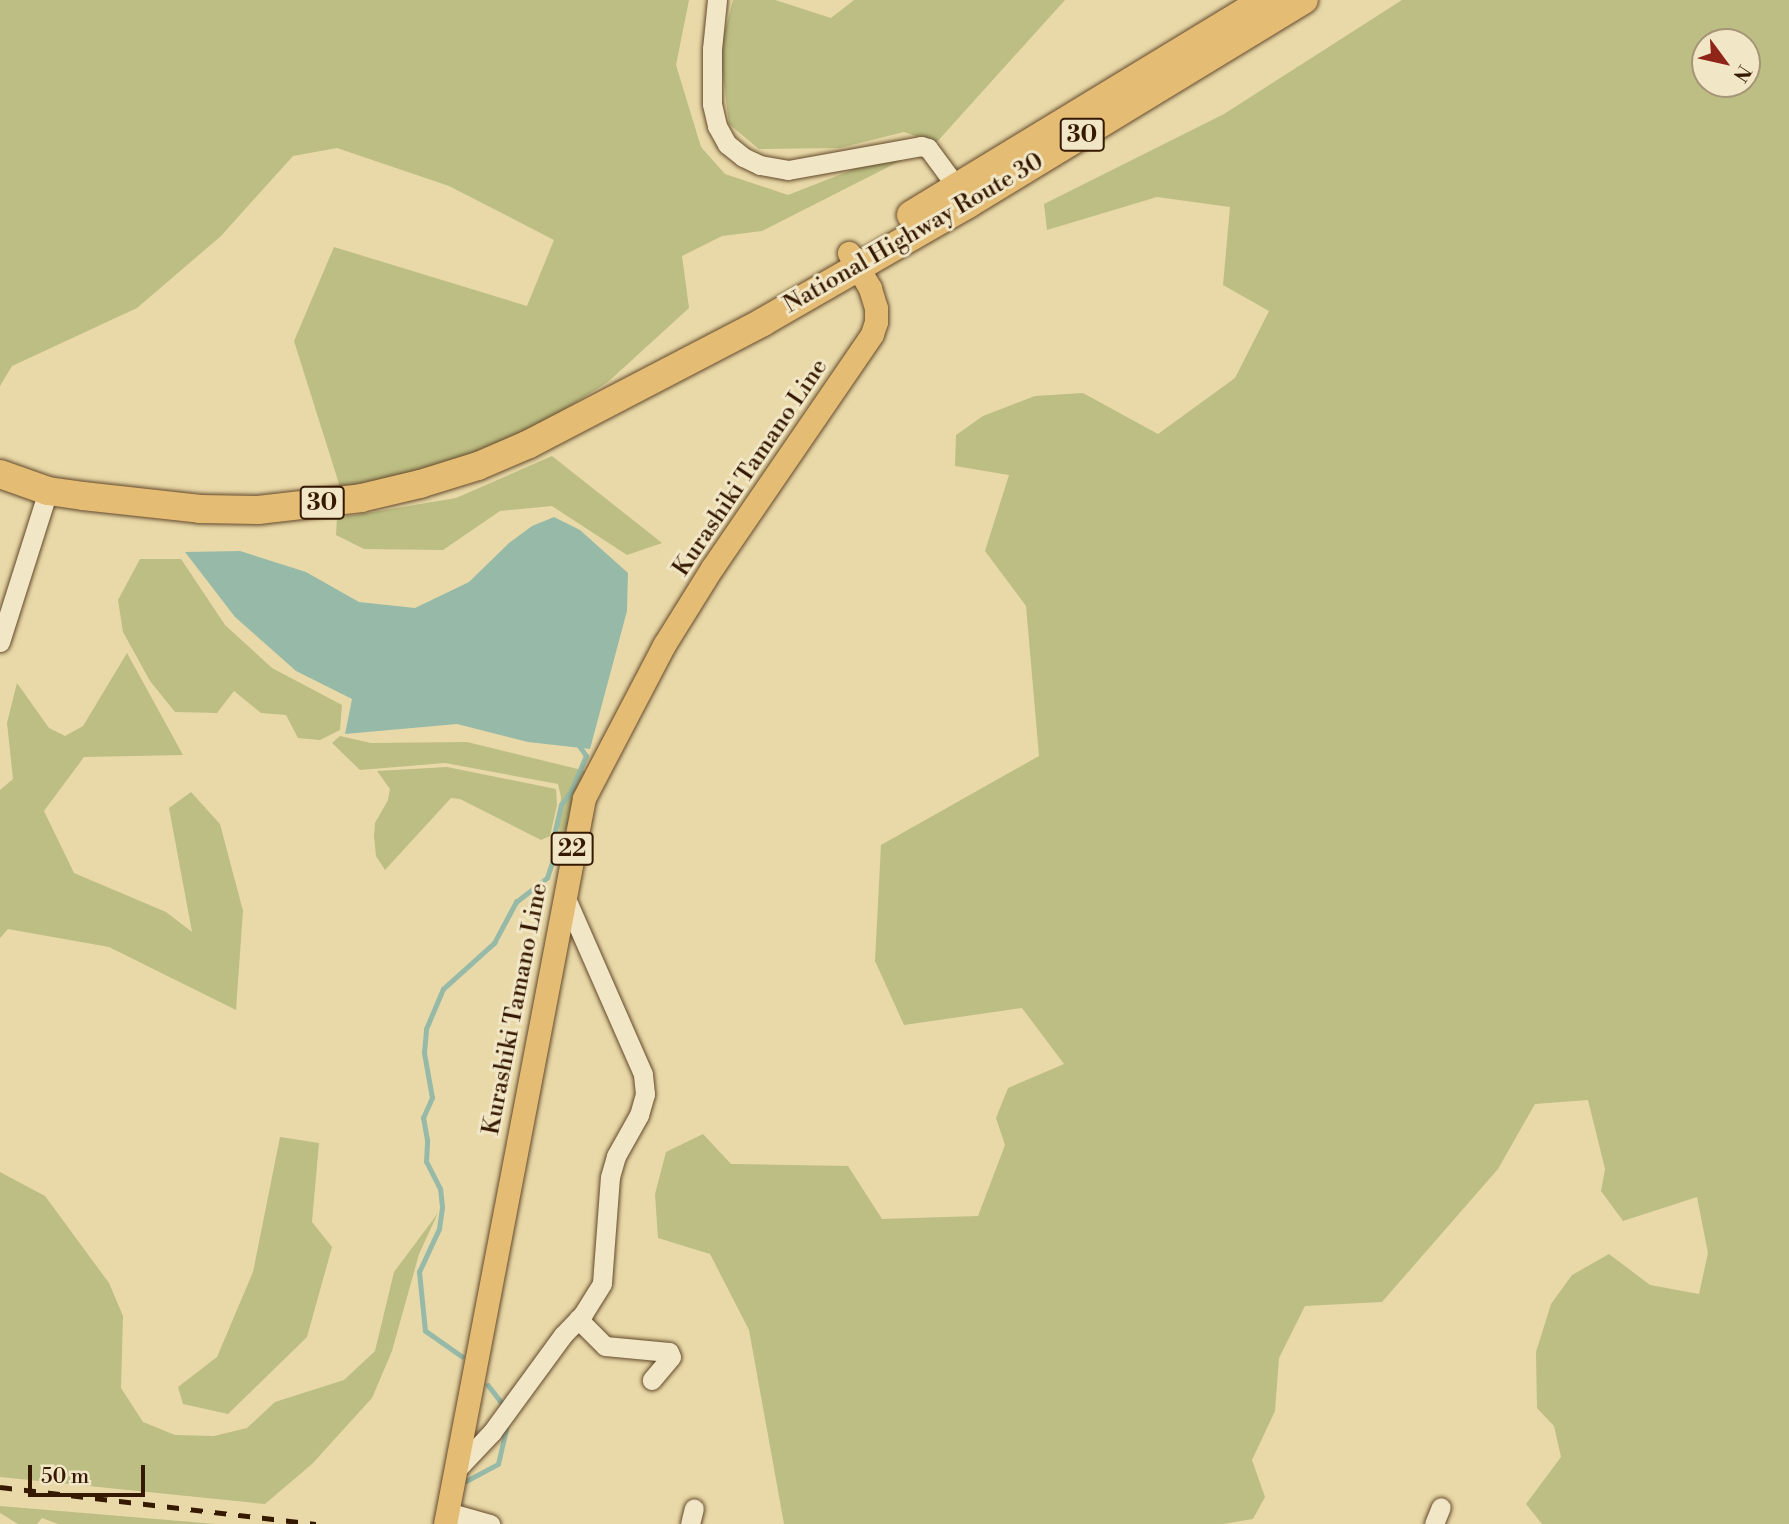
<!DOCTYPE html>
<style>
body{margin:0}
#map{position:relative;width:1789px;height:1524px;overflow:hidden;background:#e9d9a8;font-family:"Libre Bodoni",serif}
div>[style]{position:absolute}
.green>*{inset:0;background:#bcbe83}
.water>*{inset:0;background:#97baa8}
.stream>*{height:4.5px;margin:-2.25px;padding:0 2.25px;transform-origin:2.25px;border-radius:2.25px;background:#97baa8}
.roads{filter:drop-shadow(0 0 2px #63492b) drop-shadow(0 0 2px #63492b)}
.minor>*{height:19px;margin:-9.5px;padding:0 9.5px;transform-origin:9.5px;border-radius:9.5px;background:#f1e6c6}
.major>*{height:23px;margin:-11.5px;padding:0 11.5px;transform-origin:11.5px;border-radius:11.5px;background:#e4bc74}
.highway>*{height:28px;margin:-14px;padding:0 14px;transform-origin:14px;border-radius:14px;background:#e4bc74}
.rail>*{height:4.5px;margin-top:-2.25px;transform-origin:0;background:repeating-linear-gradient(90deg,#361901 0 12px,transparent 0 24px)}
span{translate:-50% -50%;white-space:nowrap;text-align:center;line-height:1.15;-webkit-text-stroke:6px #f1e6c6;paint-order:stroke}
.shield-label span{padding:2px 5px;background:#f1e6c6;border:2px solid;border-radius:5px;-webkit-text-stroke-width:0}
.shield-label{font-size:23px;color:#361901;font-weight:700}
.street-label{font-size:24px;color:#361901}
.north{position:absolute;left:1691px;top:28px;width:70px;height:70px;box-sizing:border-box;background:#f1e6c6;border:2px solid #a69477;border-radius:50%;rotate:123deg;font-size:19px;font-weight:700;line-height:28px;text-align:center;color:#361901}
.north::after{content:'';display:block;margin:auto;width:24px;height:32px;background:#8f2418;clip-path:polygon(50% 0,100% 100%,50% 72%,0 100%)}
.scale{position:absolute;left:28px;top:1465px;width:117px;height:32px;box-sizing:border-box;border:4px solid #361901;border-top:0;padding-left:9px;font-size:21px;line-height:24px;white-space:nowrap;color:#361901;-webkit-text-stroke:5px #f1e6c6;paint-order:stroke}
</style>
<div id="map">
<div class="green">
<i style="clip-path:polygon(0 0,689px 0,676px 65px,701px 147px,725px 174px,788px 195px,880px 159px,902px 160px,762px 231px,722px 236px,682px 256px,689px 308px,608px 382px,513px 442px,421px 474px,340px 487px,294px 341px,334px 247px,527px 306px,554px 240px,449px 186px,337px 148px,293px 156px,221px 236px,137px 308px,12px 366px,0 386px)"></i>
<i style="clip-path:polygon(733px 0,775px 0,831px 18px,854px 0,1065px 0,936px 143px,904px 132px,840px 148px,759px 149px,729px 124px,720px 50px)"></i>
<i style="clip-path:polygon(evenodd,1402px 0,1789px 0,1789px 1524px,1542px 1524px,1526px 1504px,1561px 1457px,1554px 1426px,1537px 1408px,1536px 1352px,1551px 1304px,1572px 1275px,1609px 1254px,1650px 1285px,1699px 1294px,1708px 1253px,1697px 1197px,1623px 1221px,1601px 1191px,1605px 1169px,1588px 1100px,1535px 1104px,1498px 1169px,1382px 1302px,1305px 1306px,1279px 1358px,1275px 1411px,1252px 1460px,1265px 1497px,1253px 1519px,1223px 1524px,784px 1524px,749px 1330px,710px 1254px,658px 1238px,655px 1194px,666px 1152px,703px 1134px,731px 1164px,848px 1166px,882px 1219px,978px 1216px,1005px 1145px,996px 1118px,1008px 1088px,1064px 1064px,1022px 1008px,904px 1025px,875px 961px,881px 845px,1039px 756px,1026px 606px,985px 551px,1009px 475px,955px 466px,956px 435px,983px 416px,1035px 396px,1083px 393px,1158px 434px,1235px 378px,1269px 311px,1223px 285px,1230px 207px,1157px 197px,1047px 230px,1044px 204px,1224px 114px,1402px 0,1705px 42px,1747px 42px,1747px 84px,1705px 84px,1705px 42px)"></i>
<i style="clip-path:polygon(552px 456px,662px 543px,627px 555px,552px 506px,500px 511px,443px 550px,364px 549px,336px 535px,337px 518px,456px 498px)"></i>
<i style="clip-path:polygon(140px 559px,181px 559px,225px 625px,272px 668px,342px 705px,340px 730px,320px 740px,298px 738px,286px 715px,261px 713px,234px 691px,217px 713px,175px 712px,150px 681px,123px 632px,118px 600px)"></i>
<i style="clip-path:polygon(127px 653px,183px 755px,84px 757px,44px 811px,74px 873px,166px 912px,192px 932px,169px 808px,191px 792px,220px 824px,243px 911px,236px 1010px,109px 947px,8px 929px,0 938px,0 790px,13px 779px,7px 723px,17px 683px,49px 728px,65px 736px,83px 726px)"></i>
<i style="clip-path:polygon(340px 736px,371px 743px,467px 742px,586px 771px,564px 835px,558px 836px,561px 797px,558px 784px,445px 763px,360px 770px,332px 743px)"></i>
<i style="clip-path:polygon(447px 767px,556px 789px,557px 805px,550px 836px,541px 840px,460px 799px,451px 798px,385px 870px,376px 856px,374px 836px,375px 823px,388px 800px,390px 789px,377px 771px)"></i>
<i style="clip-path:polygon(280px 1137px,319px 1143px,312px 1222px,332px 1247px,307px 1337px,228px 1414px,183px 1404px,178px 1387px,217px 1357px,253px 1272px)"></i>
<i style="clip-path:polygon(0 1172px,45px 1196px,109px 1283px,123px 1316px,121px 1388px,143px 1422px,175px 1435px,214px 1436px,247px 1428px,275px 1402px,344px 1380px,375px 1351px,394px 1272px,438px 1213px,419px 1254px,392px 1351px,372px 1398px,312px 1464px,265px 1504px,0 1477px)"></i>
<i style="clip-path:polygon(0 1506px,216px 1524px,58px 1524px,42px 1518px,37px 1524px,18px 1524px,0 1513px)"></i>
</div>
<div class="water">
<i style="clip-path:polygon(554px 517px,580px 530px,628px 573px,627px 611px,590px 749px,528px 742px,457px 724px,345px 734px,352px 699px,296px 671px,235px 617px,185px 552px,240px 551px,306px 572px,359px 602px,415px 608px,469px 582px,509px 543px,532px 526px)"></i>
</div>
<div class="stream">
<i style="left:554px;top:835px;width:31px;rotate:-77deg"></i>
<i style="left:561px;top:805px;width:17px;rotate:-54deg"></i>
<i style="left:571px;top:791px;width:38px;rotate:-67deg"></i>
<i style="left:586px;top:756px;width:16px;rotate:-125deg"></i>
<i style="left:462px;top:1357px;width:45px;rotate:-144.9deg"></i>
<i style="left:425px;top:1331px;width:59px;rotate:-95.8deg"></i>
<i style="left:419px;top:1272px;width:47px;rotate:-65.1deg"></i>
<i style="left:439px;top:1229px;width:22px;rotate:-82deg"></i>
<i style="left:442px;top:1207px;width:18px;rotate:-96deg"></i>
<i style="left:440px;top:1189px;width:30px;rotate:-117deg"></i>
<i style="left:426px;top:1162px;width:22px;rotate:-87deg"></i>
<i style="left:427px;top:1140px;width:22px;rotate:-100deg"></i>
<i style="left:423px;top:1118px;width:22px;rotate:-66deg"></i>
<i style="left:432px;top:1098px;width:46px;rotate:-100.1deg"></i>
<i style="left:424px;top:1053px;width:24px;rotate:-85deg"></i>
<i style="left:426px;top:1029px;width:43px;rotate:-67deg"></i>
<i style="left:443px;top:989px;width:69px;rotate:-42deg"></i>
<i style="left:494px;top:943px;width:47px;rotate:-61.8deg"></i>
<i style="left:516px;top:902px;width:39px;rotate:-38deg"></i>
<i style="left:547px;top:878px;width:20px;rotate:-72deg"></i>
<i style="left:488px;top:1385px;width:23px;rotate:52deg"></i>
<i style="left:466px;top:1481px;width:36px;rotate:-28deg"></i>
<i style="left:498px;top:1464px;width:37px;rotate:-77deg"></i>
</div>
<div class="roads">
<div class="minor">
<i style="left:717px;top:0;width:49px;rotate:95.8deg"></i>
<i style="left:712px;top:49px;width:55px;rotate:90deg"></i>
<i style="left:712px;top:104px;width:23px;rotate:77deg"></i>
<i style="left:717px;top:126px;width:21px;rotate:61deg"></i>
<i style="left:727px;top:144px;width:21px;rotate:39deg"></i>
<i style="left:743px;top:157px;width:19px;rotate:25deg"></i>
<i style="left:760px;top:165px;width:28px;rotate:10deg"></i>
<i style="left:788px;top:170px;width:135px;rotate:-10.2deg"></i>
<i style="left:921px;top:146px;width:7px;rotate:16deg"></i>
<i style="left:928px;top:148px;width:61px;rotate:53.7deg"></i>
<i style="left:0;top:642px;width:158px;rotate:-72.4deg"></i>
<i style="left:578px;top:1319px;width:38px;rotate:45deg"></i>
<i style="left:605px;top:1346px;width:64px;rotate:5.4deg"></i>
<i style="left:669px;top:1352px;width:5px;rotate:68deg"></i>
<i style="left:671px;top:1357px;width:30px;rotate:130deg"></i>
<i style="left:457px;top:1469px;width:51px;rotate:-46.6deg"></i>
<i style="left:492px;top:1432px;width:120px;rotate:-53.8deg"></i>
<i style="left:563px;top:1335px;width:29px;rotate:-46deg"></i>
<i style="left:583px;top:1314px;width:36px;rotate:-58deg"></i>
<i style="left:602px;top:1283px;width:106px;rotate:-85.7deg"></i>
<i style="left:610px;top:1177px;width:22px;rotate:-74deg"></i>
<i style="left:616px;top:1156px;width:47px;rotate:-60.7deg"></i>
<i style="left:639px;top:1115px;width:22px;rotate:-74deg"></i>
<i style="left:645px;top:1094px;width:20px;rotate:-96deg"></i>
<i style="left:643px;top:1074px;width:197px;rotate:-113.7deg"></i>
<i style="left:447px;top:1512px;width:45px;rotate:15.6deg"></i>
<i style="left:690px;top:1524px;width:16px;rotate:-76deg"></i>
<i style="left:1434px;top:1524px;width:18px;rotate:-68deg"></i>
</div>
<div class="major">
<i style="left:445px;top:1524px;width:739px;rotate:-79.16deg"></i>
<i style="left:584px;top:798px;width:173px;rotate:-62.4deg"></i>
<i style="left:664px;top:645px;width:91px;rotate:-58.1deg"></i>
<i style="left:712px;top:568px;width:283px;rotate:-55.6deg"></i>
<i style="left:872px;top:334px;width:13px;rotate:-72deg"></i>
<i style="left:876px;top:322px;width:14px;rotate:-90deg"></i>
<i style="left:876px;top:308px;width:21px;rotate:-107deg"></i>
<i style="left:870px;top:288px;width:41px;rotate:-121deg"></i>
</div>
<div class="highway">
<i style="left:911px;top:215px;width:413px;rotate:-31.3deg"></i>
<i style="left:0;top:474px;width:51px;rotate:19.5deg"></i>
<i style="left:48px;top:491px;width:35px;rotate:8deg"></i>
<i style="left:83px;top:496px;width:118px;rotate:6.3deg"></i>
<i style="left:200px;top:509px;width:58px;rotate:1deg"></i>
<i style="left:258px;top:510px;width:104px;rotate:-6.6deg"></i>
<i style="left:361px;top:498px;width:61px;rotate:-13.3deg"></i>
<i style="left:420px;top:484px;width:61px;rotate:-17.2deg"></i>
<i style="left:478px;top:466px;width:56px;rotate:-23.3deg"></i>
<i style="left:529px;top:444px;width:264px;rotate:-27.5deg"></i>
<i style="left:763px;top:322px;width:237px;rotate:-29.9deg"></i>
<i style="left:968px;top:204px;width:393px;rotate:-31.3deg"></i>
</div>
</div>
<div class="rail">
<i style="left:0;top:1487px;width:318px;rotate:6.7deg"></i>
</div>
<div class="shield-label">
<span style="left:1082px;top:135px">30</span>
<span style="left:322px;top:503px">30</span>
<span style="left:572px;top:849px">22</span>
</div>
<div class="street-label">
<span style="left:914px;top:234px;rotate:-30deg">National Highway Route 30</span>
<span style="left:751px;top:468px;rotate:-56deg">Kurashiki Tamano Line</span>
<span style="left:516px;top:1009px;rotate:-79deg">Kurashiki Tamano Line</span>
</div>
<div class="north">N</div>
<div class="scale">50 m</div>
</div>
